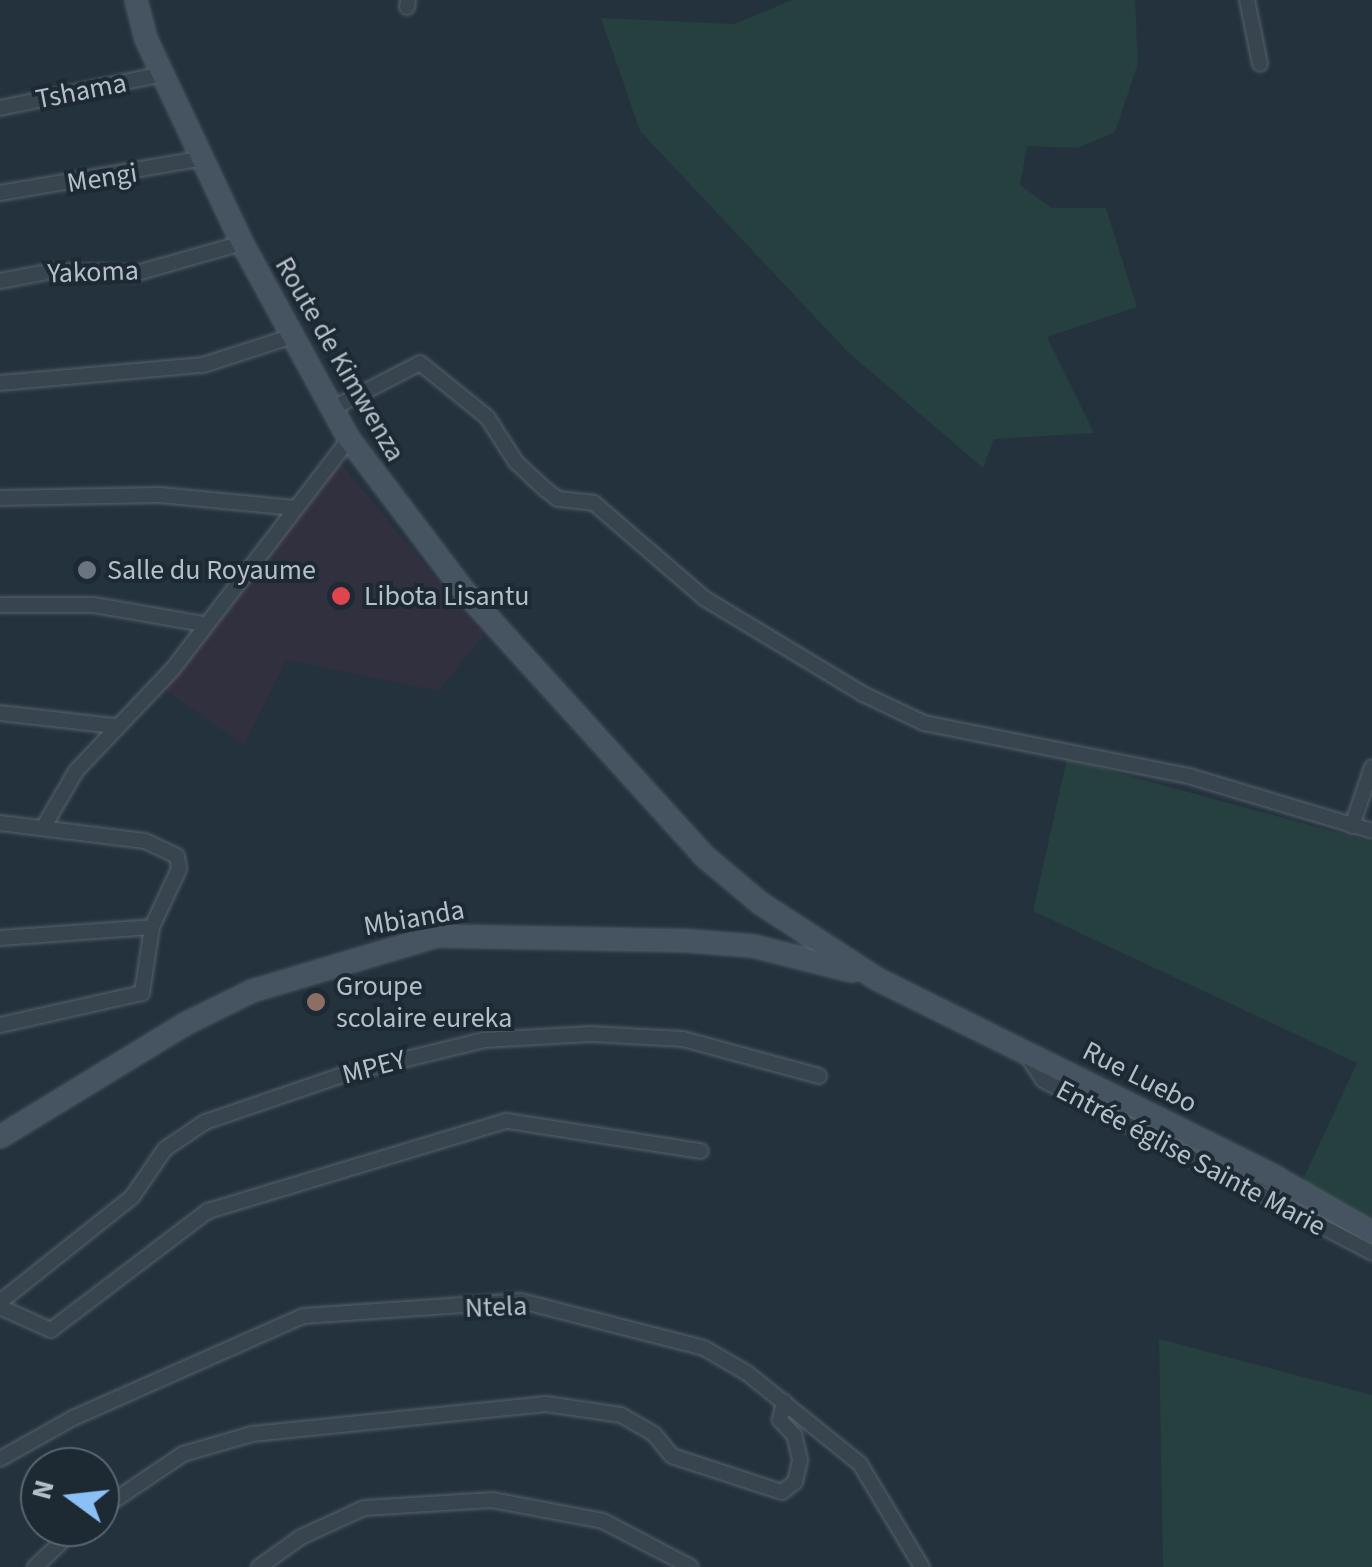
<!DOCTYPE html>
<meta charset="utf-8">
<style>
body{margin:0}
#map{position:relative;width:1372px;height:1567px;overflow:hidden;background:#24323e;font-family:"Source Sans 3",sans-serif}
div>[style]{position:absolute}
.medical>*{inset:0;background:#31303f}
.green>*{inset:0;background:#263f3f}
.roads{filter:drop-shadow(0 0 2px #56626c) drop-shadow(0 0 2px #56626c)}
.street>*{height:14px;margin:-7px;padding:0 7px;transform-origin:7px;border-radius:7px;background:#38444e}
.secondary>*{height:20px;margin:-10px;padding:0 10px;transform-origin:10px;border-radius:10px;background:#465361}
.dots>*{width:28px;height:28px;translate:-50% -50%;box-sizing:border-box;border:5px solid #1d2933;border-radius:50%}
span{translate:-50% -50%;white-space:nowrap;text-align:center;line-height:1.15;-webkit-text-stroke:8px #1d2933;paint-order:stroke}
.street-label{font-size:28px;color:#b5bfc9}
.poi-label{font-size:28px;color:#b5bfc9}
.left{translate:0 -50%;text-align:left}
.north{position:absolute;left:20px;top:1447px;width:100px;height:100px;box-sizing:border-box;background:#1d2933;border:2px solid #5a656f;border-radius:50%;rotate:285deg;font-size:28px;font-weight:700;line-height:40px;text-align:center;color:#b5bfc9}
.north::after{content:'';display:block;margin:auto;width:35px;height:45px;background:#8bc0f7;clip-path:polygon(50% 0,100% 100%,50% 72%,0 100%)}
</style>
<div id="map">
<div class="medical">
<i style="clip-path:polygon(338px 460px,484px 635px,438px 691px,287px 660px,244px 745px,162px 688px)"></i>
</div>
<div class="green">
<i style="clip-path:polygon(792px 0,1135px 0,1138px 63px,1115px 132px,1078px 148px,1027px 146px,1020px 185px,1052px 208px,1106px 208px,1137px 307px,1047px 337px,1094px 433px,994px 439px,983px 468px,848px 352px,640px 131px,601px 18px,734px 24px)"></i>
<i style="clip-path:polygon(1067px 759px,1372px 842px,1372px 1225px,1301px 1184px,1357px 1063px,1033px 911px)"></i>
<i style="clip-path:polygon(1159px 1339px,1372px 1395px,1372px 1567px,1163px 1567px)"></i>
</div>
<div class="roads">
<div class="street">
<i style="left:1247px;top:0;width:65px;rotate:78.5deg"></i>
<i style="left:407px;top:7px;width:7px;rotate:-82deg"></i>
<i style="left:0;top:108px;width:167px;rotate:-11.8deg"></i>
<i style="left:0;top:193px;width:207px;rotate:-9.7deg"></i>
<i style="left:0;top:281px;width:54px;rotate:-10.7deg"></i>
<i style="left:53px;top:271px;width:84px;rotate:1.4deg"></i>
<i style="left:137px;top:273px;width:109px;rotate:-15.9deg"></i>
<i style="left:0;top:383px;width:204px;rotate:-5.1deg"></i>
<i style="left:203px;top:365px;width:91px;rotate:-17.8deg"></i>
<i style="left:331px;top:409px;width:100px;rotate:-27.3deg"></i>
<i style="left:420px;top:363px;width:86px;rotate:38.9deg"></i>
<i style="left:487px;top:417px;width:54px;rotate:57.2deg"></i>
<i style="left:516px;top:462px;width:40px;rotate:43deg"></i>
<i style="left:545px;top:489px;width:16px;rotate:38deg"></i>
<i style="left:558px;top:499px;width:36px;rotate:6deg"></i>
<i style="left:594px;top:503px;width:145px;rotate:40.8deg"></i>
<i style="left:704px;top:598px;width:186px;rotate:31.1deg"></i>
<i style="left:863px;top:694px;width:68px;rotate:25.4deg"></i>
<i style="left:924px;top:723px;width:270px;rotate:11.3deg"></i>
<i style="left:1189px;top:776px;width:191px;rotate:16.7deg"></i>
<i style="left:0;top:498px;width:160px;rotate:-1.1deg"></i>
<i style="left:160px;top:495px;width:136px;rotate:5.5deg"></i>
<i style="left:0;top:605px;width:94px"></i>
<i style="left:94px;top:605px;width:112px;rotate:9.8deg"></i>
<i style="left:0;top:713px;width:115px;rotate:6.5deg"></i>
<i style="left:0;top:823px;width:146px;rotate:7.1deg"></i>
<i style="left:145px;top:841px;width:35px;rotate:25deg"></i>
<i style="left:177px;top:856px;width:13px;rotate:81deg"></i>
<i style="left:179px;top:869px;width:64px;rotate:115deg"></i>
<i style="left:152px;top:927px;width:67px;rotate:98.6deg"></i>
<i style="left:142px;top:993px;width:146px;rotate:167.3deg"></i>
<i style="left:1352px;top:826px;width:62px;rotate:-71.3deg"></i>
<i style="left:43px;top:828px;width:66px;rotate:-59.9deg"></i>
<i style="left:76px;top:771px;width:139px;rotate:-46.5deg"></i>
<i style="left:172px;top:670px;width:291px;rotate:-52.5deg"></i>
<i style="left:0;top:938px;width:152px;rotate:-4.1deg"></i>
<i style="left:1023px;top:1050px;width:36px;rotate:56deg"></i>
<i style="left:1043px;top:1080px;width:372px;rotate:27.7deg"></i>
<i style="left:0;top:1302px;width:169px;rotate:-38.5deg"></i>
<i style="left:132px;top:1197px;width:58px;rotate:-55.5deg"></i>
<i style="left:165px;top:1149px;width:48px;rotate:-34deg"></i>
<i style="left:205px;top:1122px;width:148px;rotate:-18.9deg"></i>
<i style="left:345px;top:1074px;width:144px;rotate:-13.7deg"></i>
<i style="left:485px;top:1040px;width:106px;rotate:-3.2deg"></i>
<i style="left:591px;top:1034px;width:92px;rotate:3.1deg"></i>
<i style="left:683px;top:1039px;width:141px;rotate:15.2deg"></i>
<i style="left:0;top:1307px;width:56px;rotate:24.3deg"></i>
<i style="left:51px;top:1330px;width:197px;rotate:-37.2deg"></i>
<i style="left:208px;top:1211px;width:312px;rotate:-16.8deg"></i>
<i style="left:507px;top:1121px;width:196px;rotate:8.8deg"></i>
<i style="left:0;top:1459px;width:84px;rotate:-29.3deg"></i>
<i style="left:73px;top:1418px;width:252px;rotate:-23.9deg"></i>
<i style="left:303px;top:1316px;width:219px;rotate:-3.9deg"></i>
<i style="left:521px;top:1301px;width:189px;rotate:14.4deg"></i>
<i style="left:704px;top:1348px;width:50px;rotate:30.2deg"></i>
<i style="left:747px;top:1373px;width:145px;rotate:38.8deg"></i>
<i style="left:860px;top:1464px;width:120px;rotate:59deg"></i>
<i style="left:100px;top:1510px;width:100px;rotate:-34deg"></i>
<i style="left:183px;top:1454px;width:72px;rotate:-16.2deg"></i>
<i style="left:252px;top:1434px;width:296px;rotate:-5.8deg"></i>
<i style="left:546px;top:1404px;width:76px;rotate:8.3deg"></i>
<i style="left:621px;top:1415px;width:38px;rotate:30deg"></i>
<i style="left:654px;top:1434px;width:28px;rotate:51deg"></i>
<i style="left:672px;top:1456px;width:116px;rotate:18.1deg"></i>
<i style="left:782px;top:1492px;width:16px;rotate:-38deg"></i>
<i style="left:795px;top:1482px;width:23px;rotate:-77deg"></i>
<i style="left:800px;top:1460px;width:26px;rotate:-103deg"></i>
<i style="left:794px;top:1435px;width:21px;rotate:-133deg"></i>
<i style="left:780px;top:1420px;width:19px;rotate:-78deg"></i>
<i style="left:35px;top:1567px;width:58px;rotate:-43.6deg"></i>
<i style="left:259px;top:1567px;width:52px;rotate:-35.5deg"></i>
<i style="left:301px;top:1537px;width:69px;rotate:-24.7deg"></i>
<i style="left:364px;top:1508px;width:128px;rotate:-3.6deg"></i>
<i style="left:492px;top:1500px;width:113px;rotate:10.7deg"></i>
<i style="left:603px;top:1521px;width:99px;rotate:27.6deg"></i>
</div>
<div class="secondary">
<i style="left:136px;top:0;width:40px;rotate:75.6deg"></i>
<i style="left:146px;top:39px;width:225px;rotate:64.8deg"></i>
<i style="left:242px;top:243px;width:223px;rotate:61.4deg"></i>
<i style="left:349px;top:439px;width:191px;rotate:52.9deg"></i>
<i style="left:464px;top:591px;width:358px;rotate:47.8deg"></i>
<i style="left:704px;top:856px;width:73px;rotate:40deg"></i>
<i style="left:760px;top:903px;width:140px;rotate:33deg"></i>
<i style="left:877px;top:979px;width:445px;rotate:26.4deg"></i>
<i style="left:1275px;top:1177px;width:112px;rotate:30deg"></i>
<i style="left:0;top:1137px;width:217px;rotate:-31.4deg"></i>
<i style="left:185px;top:1024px;width:75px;rotate:-26.2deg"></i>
<i style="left:252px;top:991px;width:193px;rotate:-16.6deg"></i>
<i style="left:437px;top:936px;width:253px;rotate:1.1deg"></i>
<i style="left:690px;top:941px;width:63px;rotate:4.5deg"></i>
<i style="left:753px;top:946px;width:102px;rotate:14.2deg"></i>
</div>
</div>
<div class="dots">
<i style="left:87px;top:570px;background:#6b7280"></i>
<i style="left:341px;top:596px;background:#e0444e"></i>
<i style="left:316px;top:1002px;background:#8d6e63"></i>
</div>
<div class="street-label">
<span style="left:81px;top:91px;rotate:-11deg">Tshama</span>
<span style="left:102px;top:178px;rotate:-9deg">Mengi</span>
<span style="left:93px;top:272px;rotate:-2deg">Yakoma</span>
<span style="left:340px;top:359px;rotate:60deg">Route de Kimwenza</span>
<span style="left:414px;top:918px;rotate:-10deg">Mbianda</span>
<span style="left:374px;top:1067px;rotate:-15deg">MPEY</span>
<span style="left:1140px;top:1077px;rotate:27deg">Rue Luebo</span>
<span style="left:1191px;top:1158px;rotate:28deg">Entrée église Sainte Marie</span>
<span style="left:496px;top:1307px;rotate:-2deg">Ntela</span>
</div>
<div class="poi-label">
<span class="left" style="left:107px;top:570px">Salle du Royaume</span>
<span class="left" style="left:364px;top:596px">Libota Lisantu</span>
<span class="left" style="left:336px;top:1002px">Groupe<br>scolaire eureka</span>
</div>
<div class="north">N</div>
</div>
